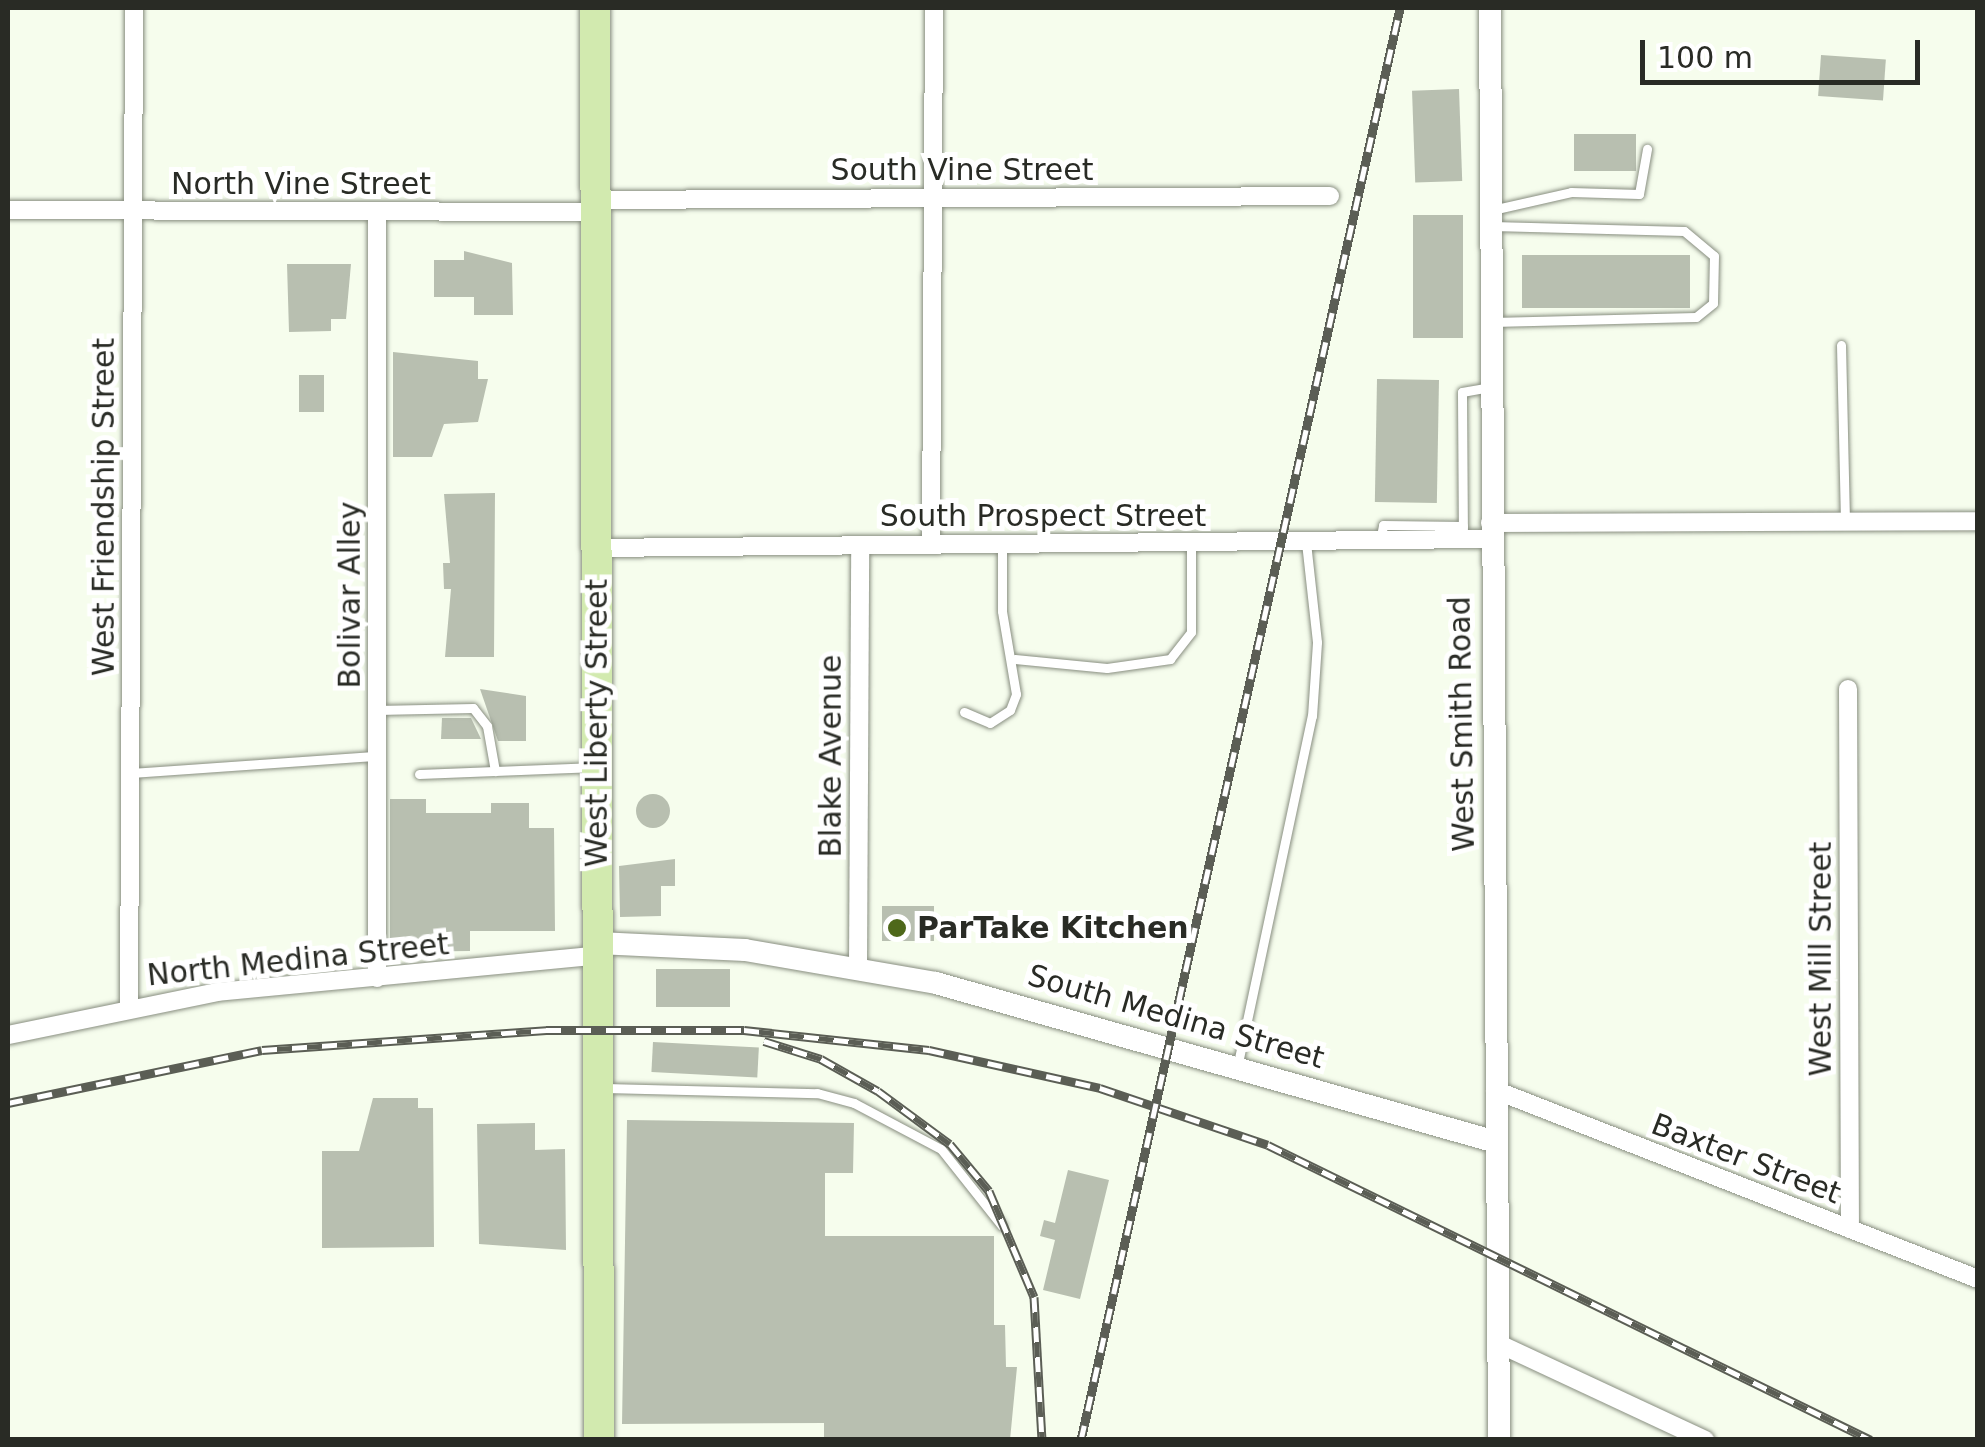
<!DOCTYPE html>
<style>
body{margin:0}
#map{position:relative;width:1985px;height:1447px;overflow:hidden;background:#f6fded;font-family:"DejaVu Sans",sans-serif}
div>[style]{position:absolute}
.building>*{inset:0;background:#b8bfb0;transform-origin:0 0}
.round{border-radius:50%}
.roads{filter:drop-shadow(0 0 2px #888e80) drop-shadow(0 0 2px #888e80)}
.service>*{height:9px;margin:-4.5px;padding:0 4.5px;transform-origin:4.5px;border-radius:4.5px;background:#fff}
.minor>*{height:18px;margin:-9px;padding:0 9px;transform-origin:9px;border-radius:9px;background:#fff}
.tertiary>*{height:22px;margin:-11px;padding:0 11px;transform-origin:11px;border-radius:11px;background:#fff}
.trunk>*{height:30px;margin:-15px;padding:0 15px;transform-origin:15px;border-radius:15px;background:#d2eaaf}
.rail>*{height:9px;margin-top:-4.5px;transform-origin:0;background:repeating-linear-gradient(90deg,#fff 0 15px,#5b5e55 0 30px);box-sizing:border-box;border-block:2px solid #5b5e55}
.dots>*{width:28px;height:28px;translate:-50% -50%;box-sizing:border-box;border:5px solid #fff;border-radius:50%}
span{translate:-50% -50%;white-space:nowrap;text-align:center;line-height:1.15;-webkit-text-stroke:10px #fff;paint-order:stroke}
.street-label{font-size:30px;color:#292b25}
.poi-label{font-size:30px;color:#292b25;font-weight:700}
.left{translate:0 -50%;text-align:left}
.frame{position:absolute;inset:0;border:10px solid #292b25;pointer-events:none}
.scale{position:absolute;left:1640px;top:40px;width:280px;height:45px;box-sizing:border-box;border:5px solid #292b25;border-top:0;padding-left:12px;font-size:30px;line-height:35px;white-space:nowrap;color:#292b25;-webkit-text-stroke:8px #fff;paint-order:stroke}
</style>
<div id="map">
<div class="building">
<i style="left:1821px;top:55px;width:65px;height:41px;rotate:4deg"></i>
<i style="left:1459px;top:89px;width:92px;height:47px;rotate:88deg"></i>
<i style="left:1574px;top:134px;width:62px;height:37px"></i>
<i style="left:1413px;top:215px;width:50px;height:123px"></i>
<i style="clip-path:polygon(464px 251px,512px 263px,513px 315px,474px 315px,474px 297px,434px 297px,434px 260px,464px 260px)"></i>
<i style="left:1522px;top:255px;width:168px;height:53px"></i>
<i style="clip-path:polygon(287px 264px,351px 264px,346px 319px,331px 319px,331px 331px,289px 332px)"></i>
<i style="clip-path:polygon(393px 352px,478px 361px,478px 379px,488px 379px,478px 422px,444px 424px,432px 457px,393px 457px)"></i>
<i style="left:299px;top:375px;width:25px;height:37px"></i>
<i style="left:1377px;top:379px;width:62px;height:123px;rotate:1deg"></i>
<i style="clip-path:polygon(495px 493px,494px 657px,445px 657px,451px 589px,444px 589px,443px 563px,450px 563px,444px 494px)"></i>
<i style="clip-path:polygon(480px 689px,526px 696px,526px 741px,498px 741px)"></i>
<i style="clip-path:polygon(442px 718px,471px 718px,481px 739px,441px 739px)"></i>
<i class="round" style="left:636px;top:794px;width:34px;height:34px"></i>
<i style="clip-path:polygon(390px 799px,426px 799px,426px 813px,491px 813px,491px 803px,529px 803px,529px 828px,554px 828px,555px 931px,470px 931px,470px 951px,390px 952px)"></i>
<i style="clip-path:polygon(675px 859px,675px 886px,661px 886px,661px 916px,620px 917px,619px 866px)"></i>
<i style="left:934px;top:906px;width:35px;height:52px;rotate:90deg"></i>
<i style="left:656px;top:969px;width:74px;height:38px"></i>
<i style="left:653px;top:1042px;width:106px;height:30px;rotate:3deg"></i>
<i style="clip-path:polygon(373px 1098px,418px 1098px,418px 1108px,433px 1108px,434px 1247px,322px 1248px,322px 1151px,359px 1151px)"></i>
<i style="clip-path:polygon(627px 1120px,854px 1123px,853px 1173px,825px 1173px,825px 1236px,994px 1236px,994px 1325px,1005px 1325px,1006px 1367px,1017px 1367px,1010px 1440px,824px 1440px,824px 1423px,622px 1424px)"></i>
<i style="clip-path:polygon(535px 1123px,535px 1150px,565px 1149px,566px 1250px,479px 1244px,477px 1124px)"></i>
<i style="clip-path:polygon(1068px 1170px,1109px 1180px,1080px 1299px,1043px 1290px,1055px 1240px,1040px 1236px,1044px 1220px,1055px 1223px)"></i>
</div>
<div class="roads">
<div class="service">
<i style="left:1492px;top:210px;width:81px;rotate:-12.8deg"></i>
<i style="left:1571px;top:192px;width:68px;rotate:1.7deg"></i>
<i style="left:1639px;top:194px;width:46px;rotate:-79.9deg"></i>
<i style="left:1492px;top:322px;width:204px;rotate:-1.4deg"></i>
<i style="left:1696px;top:317px;width:22px;rotate:-39deg"></i>
<i style="left:1713px;top:303px;width:47px;rotate:-88.8deg"></i>
<i style="left:1714px;top:256px;width:39px;rotate:-140deg"></i>
<i style="left:1684px;top:231px;width:192px;rotate:-178.5deg"></i>
<i style="left:1841px;top:345px;width:177px;rotate:88.7deg"></i>
<i style="left:1463px;top:540px;width:148px;rotate:-90.4deg"></i>
<i style="left:1462px;top:392px;width:28px;rotate:-10deg"></i>
<i style="left:1380px;top:541px;width:16px;rotate:-79deg"></i>
<i style="left:1383px;top:525px;width:80px;rotate:0.7deg"></i>
<i style="left:1015px;top:659px;width:92px;rotate:5.6deg"></i>
<i style="left:1107px;top:668px;width:64px;rotate:-8.1deg"></i>
<i style="left:1170px;top:659px;width:34px;rotate:-52deg"></i>
<i style="left:1191px;top:632px;width:89px;rotate:-90deg"></i>
<i style="left:377px;top:710px;width:96px;rotate:-1.2deg"></i>
<i style="left:473px;top:708px;width:23px;rotate:52deg"></i>
<i style="left:487px;top:726px;width:46px;rotate:79.9deg"></i>
<i style="left:964px;top:712px;width:28px;rotate:23deg"></i>
<i style="left:990px;top:723px;width:24px;rotate:-33deg"></i>
<i style="left:1010px;top:710px;width:17px;rotate:-69deg"></i>
<i style="left:1016px;top:694px;width:84px;rotate:-99.6deg"></i>
<i style="left:1002px;top:611px;width:67px;rotate:-90deg"></i>
<i style="left:131px;top:773px;width:247px;rotate:-4deg"></i>
<i style="left:419px;top:774px;width:171px;rotate:-2.3deg"></i>
<i style="left:1238px;top:1063px;width:355px;rotate:-78deg"></i>
<i style="left:1312px;top:716px;width:74px;rotate:-86.1deg"></i>
<i style="left:1317px;top:642px;width:101px;rotate:-96.3deg"></i>
<i style="left:605px;top:1088px;width:212px;rotate:1.4deg"></i>
<i style="left:817px;top:1093px;width:38px;rotate:15deg"></i>
<i style="left:854px;top:1103px;width:98px;rotate:27.9deg"></i>
<i style="left:941px;top:1149px;width:98px;rotate:51.6deg"></i>
</div>
<div class="minor">
<i style="left:594px;top:200px;width:736px;rotate:-0.31deg"></i>
<i style="left:8px;top:210px;width:586px;rotate:0.2deg"></i>
<i style="left:377px;top:211px;width:767px;rotate:90deg"></i>
<i style="left:1490px;top:523px;width:488px;rotate:-0.2deg"></i>
<i style="left:931px;top:544px;width:536px;rotate:-89.68deg"></i>
<i style="left:596px;top:548px;width:894px;rotate:-0.58deg"></i>
<i style="left:1848px;top:689px;width:540px;rotate:89.79deg"></i>
<i style="left:858px;top:968px;width:423px;rotate:-89.7deg"></i>
<i style="left:129px;top:1007px;width:999px;rotate:-89.71deg"></i>
<i style="left:8px;top:1035px;width:213px;rotate:-11.6deg"></i>
<i style="left:217px;top:992px;width:383px;rotate:-5.5deg"></i>
<i style="left:1495px;top:1090px;width:519px;rotate:21.37deg"></i>
<i style="left:1497px;top:1343px;width:230px;rotate:25deg"></i>
</div>
<div class="tertiary">
<i style="left:1490px;top:8px;width:1432px;rotate:89.64deg"></i>
<i style="left:598px;top:943px;width:147px;rotate:2.7deg"></i>
<i style="left:745px;top:950px;width:194px;rotate:9.8deg"></i>
<i style="left:936px;top:983px;width:582px;rotate:15.85deg"></i>
</div>
<div class="trunk">
<i style="left:595px;top:8px;width:1432px;rotate:89.84deg"></i>
</div>
</div>
<div class="rail">
<i style="left:764px;top:1041px;width:60px;rotate:17.5deg"></i>
<i style="left:821px;top:1059px;width:65px;rotate:29.3deg"></i>
<i style="left:878px;top:1091px;width:89px;rotate:36.4deg"></i>
<i style="left:950px;top:1144px;width:61px;rotate:50.3deg"></i>
<i style="left:989px;top:1191px;width:115px;rotate:67deg"></i>
<i style="left:1034px;top:1297px;width:143px;rotate:86.8deg"></i>
<i style="left:8px;top:1103px;width:259px;rotate:-11.8deg"></i>
<i style="left:262px;top:1050px;width:285px;rotate:-4deg"></i>
<i style="left:546px;top:1030px;width:198px"></i>
<i style="left:744px;top:1030px;width:186px;rotate:6.2deg"></i>
<i style="left:929px;top:1050px;width:175px;rotate:12.5deg"></i>
<i style="left:1100px;top:1088px;width:177px;rotate:18.7deg"></i>
<i style="left:1268px;top:1145px;width:671px;rotate:26.07deg"></i>
<i style="left:1081px;top:1440px;width:1467px;rotate:-77.44deg"></i>
</div>
<div class="dots">
<i style="left:897px;top:928px;background:#4e681a"></i>
</div>
<div class="street-label">
<span style="left:962px;top:170px">South Vine Street</span>
<span style="left:301px;top:184px">North Vine Street</span>
<span style="left:104px;top:507px;rotate:-90deg">West Friendship Street</span>
<span style="left:1043px;top:516px">South Prospect Street</span>
<span style="left:350px;top:595px;rotate:-90deg">Bolivar Alley</span>
<span style="left:597px;top:723px;rotate:-90deg">West Liberty Street</span>
<span style="left:1462px;top:724px;rotate:-91deg">West Smith Road</span>
<span style="left:831px;top:756px;rotate:-90deg">Blake Avenue</span>
<span style="left:1821px;top:959px;rotate:-90deg">West Mill Street</span>
<span style="left:298px;top:960px;rotate:-6deg">North Medina Street</span>
<span style="left:1176px;top:1017px;rotate:16deg">South Medina Street</span>
<span style="left:1746px;top:1159px;rotate:21deg">Baxter Street</span>
</div>
<div class="poi-label">
<span class="left" style="left:917px;top:928px">ParTake Kitchen</span>
</div>
<div class="frame"></div>
<div class="scale">100 m</div>
</div>
